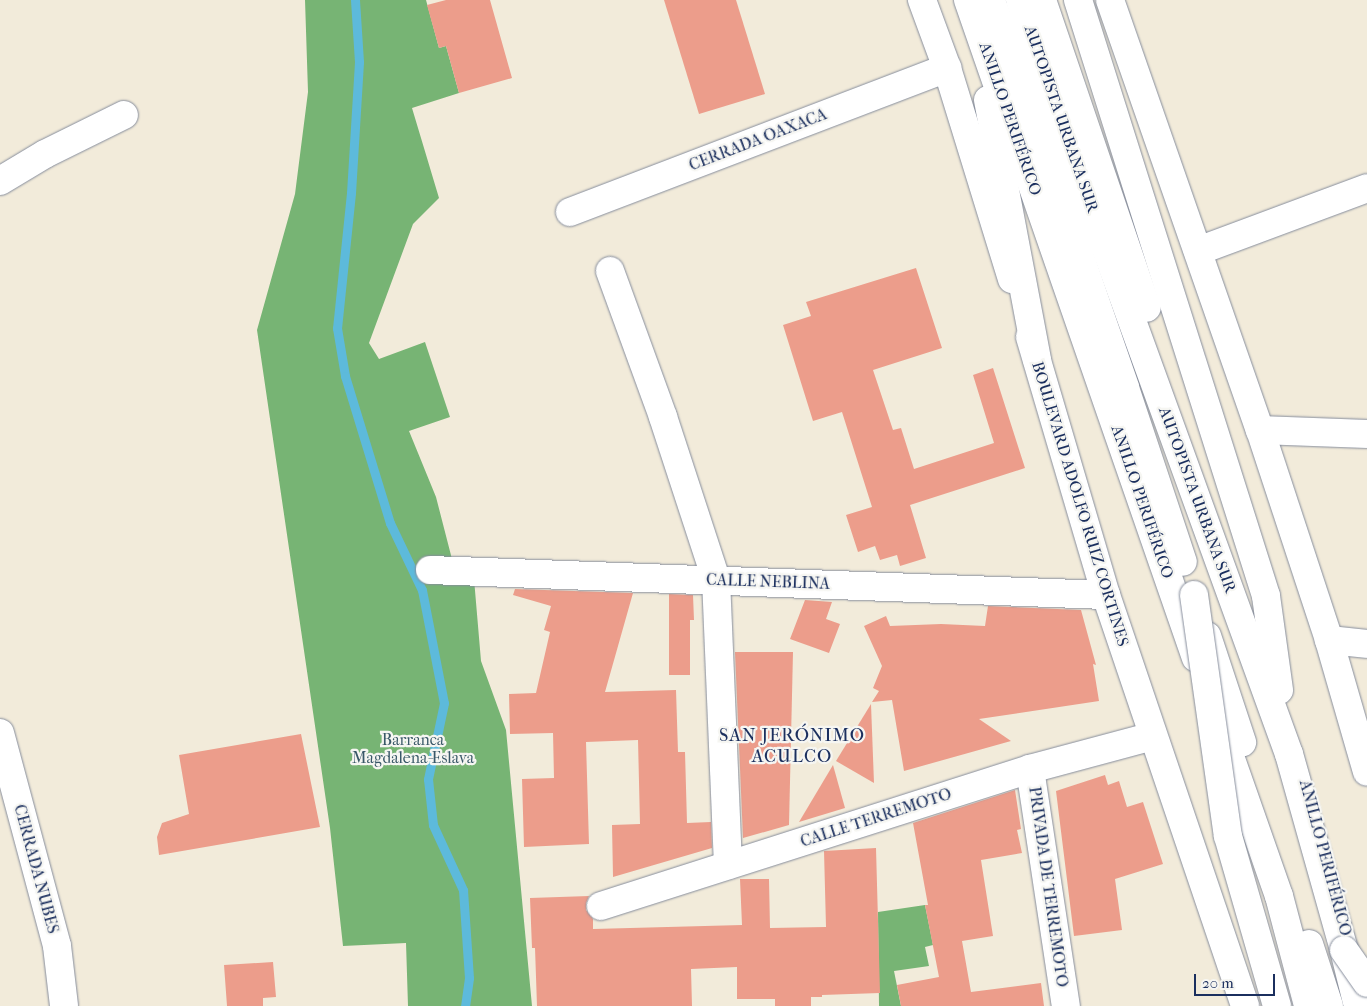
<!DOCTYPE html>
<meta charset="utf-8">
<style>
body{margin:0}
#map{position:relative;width:1367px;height:1006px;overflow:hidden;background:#f2ebda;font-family:"IM FELL French Canon",serif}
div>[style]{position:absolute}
.forest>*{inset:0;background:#77b474}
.stream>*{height:9px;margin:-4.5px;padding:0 4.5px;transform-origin:4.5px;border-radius:4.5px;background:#5dbadb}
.building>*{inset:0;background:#ec9d8b}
.roads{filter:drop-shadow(0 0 1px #868d9c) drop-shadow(0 0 1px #868d9c)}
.minor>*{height:28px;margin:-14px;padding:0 14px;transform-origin:14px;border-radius:14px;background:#fff}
.secondary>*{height:28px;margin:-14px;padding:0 14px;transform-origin:14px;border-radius:14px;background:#fff}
.motorway>*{height:28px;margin:-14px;padding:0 14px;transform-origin:14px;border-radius:14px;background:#fff}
.bridges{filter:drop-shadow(0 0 1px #868d9c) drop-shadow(0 0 1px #868d9c)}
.motorway-bridge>*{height:28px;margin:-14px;padding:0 14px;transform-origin:14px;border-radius:14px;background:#fff}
span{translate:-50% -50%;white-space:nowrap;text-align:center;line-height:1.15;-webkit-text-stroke:4.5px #f6f6f2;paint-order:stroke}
.street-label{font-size:16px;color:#1b2f5e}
.park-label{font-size:16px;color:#395868}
.neighbourhood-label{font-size:18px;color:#1b2f5e;letter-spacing:1px}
.scale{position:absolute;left:1194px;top:974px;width:81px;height:22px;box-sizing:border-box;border:2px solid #1b2f5e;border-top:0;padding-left:6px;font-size:15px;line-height:18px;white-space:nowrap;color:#1b2f5e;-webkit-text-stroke:4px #f6f6f2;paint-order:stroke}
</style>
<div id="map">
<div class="forest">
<i style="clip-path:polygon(305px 0,426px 0,439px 48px,446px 46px,459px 93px,412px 108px,439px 198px,413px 224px,369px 343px,379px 359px,425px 342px,450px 417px,409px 431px,436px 497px,453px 563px,473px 567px,481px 661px,506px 730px,532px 1006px,408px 1006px,406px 943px,343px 946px,330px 828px,257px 330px,295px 194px,308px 92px)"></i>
<i style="clip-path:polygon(925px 905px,933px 945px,925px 947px,929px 966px,894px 971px,901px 1006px,879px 1006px,878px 912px)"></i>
</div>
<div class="stream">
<i style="left:355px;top:0;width:62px;rotate:86.3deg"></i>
<i style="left:359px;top:62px;width:131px;rotate:93.5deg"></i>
<i style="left:351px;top:193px;width:136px;rotate:95.9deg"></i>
<i style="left:337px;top:328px;width:49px;rotate:80.5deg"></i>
<i style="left:345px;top:376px;width:154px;rotate:73deg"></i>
<i style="left:390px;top:523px;width:74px;rotate:64.5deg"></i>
<i style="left:422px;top:590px;width:115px;rotate:79deg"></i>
<i style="left:444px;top:703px;width:78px;rotate:101.9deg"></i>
<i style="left:428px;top:779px;width:46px;rotate:83.8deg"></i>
<i style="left:433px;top:825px;width:72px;rotate:65.2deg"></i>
<i style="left:463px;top:890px;width:88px;rotate:86.1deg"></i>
<i style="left:469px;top:978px;width:28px;rotate:98deg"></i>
</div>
<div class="building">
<i style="clip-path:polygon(446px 0,490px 0,512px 78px,459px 93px,446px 46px,439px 48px,427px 5px)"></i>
<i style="clip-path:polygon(664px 0,736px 0,765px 94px,699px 114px)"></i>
<i style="clip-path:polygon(916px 268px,942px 348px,873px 370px,893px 430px,901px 428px,914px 469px,994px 443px,973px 375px,993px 368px,1025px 468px,910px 505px,926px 558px,900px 566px,897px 555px,880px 560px,875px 546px,858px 552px,846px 515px,872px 507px,842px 412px,813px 421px,783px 325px,811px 316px,806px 302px)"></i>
<i style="clip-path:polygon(515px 589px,633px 593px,605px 692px,676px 690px,678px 752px,685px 752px,687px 823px,711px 822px,712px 848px,613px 877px,612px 825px,640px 824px,638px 740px,586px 742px,589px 844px,524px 847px,522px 779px,554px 778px,553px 733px,510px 734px,509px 694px,536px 693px,550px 632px,544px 630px,551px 606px,513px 595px)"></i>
<i style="clip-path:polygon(669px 594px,693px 595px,694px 620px,690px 620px,690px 675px,669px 675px)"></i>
<i style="clip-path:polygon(805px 600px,832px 602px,826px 619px,840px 624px,829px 653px,790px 639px)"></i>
<i style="clip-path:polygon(988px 606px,1081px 610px,1096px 665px,1093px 664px,1099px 701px,979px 719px,1011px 741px,904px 771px,892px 700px,872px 702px,879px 691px,873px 688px,882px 666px,864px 626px,886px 616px,890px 626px,941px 624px,985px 626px)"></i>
<i style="clip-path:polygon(735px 652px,793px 652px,789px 825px,743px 838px)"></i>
<i style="clip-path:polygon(871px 704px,874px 783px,836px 761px)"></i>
<i style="clip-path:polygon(301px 734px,320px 827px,159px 855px,157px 837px,162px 823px,189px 814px,179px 755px)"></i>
<i style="clip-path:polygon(833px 765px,845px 808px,799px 822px)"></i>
<i style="clip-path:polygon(1105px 775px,1108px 785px,1119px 781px,1127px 807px,1143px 802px,1163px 864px,1115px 879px,1122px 930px,1074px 936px,1056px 791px)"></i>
<i style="clip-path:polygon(1015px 790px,1021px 829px,1017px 830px,1022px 853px,981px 860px,993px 936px,962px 941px,971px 992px,1041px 983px,1044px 1006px,901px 1006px,897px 985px,939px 977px,925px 905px,928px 905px,913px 823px)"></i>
<i style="clip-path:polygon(876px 848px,880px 993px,822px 995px,822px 997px,811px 997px,811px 1006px,775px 1006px,775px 999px,737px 999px,737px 967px,691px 969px,692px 1006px,537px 1006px,535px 948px,532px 948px,530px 898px,589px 896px,586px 903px,586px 910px,593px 919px,593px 929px,742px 925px,740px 879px,769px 879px,770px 928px,826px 927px,824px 851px)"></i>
<i style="clip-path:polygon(273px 962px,276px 997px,263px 998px,263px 1006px,227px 1006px,224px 965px)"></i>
</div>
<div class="roads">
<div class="minor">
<i style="left:0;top:181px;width:52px;rotate:-31deg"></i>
<i style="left:45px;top:154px;width:88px;rotate:-26.3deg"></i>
<i style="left:570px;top:212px;width:404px;rotate:-20.9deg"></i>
<i style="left:1198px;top:251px;width:180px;rotate:-20.4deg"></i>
<i style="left:610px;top:271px;width:155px;rotate:70deg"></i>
<i style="left:663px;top:417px;width:170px;rotate:71.9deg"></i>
<i style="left:716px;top:579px;width:286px;rotate:87.6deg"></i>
<i style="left:1260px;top:430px;width:107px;rotate:2.1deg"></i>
<i style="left:430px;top:570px;width:676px;rotate:2.12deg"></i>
<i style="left:1329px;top:640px;width:38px;rotate:6deg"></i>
<i style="left:0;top:733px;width:220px;rotate:75deg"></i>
<i style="left:57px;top:946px;width:60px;rotate:83.3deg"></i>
<i style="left:1030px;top:769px;width:240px;rotate:81.4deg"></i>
<i style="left:601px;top:906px;width:450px;rotate:-17.7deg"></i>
<i style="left:1030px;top:769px;width:127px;rotate:-15deg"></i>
</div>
<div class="secondary">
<i style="left:922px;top:0;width:72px;rotate:69.8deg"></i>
<i style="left:947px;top:68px;width:221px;rotate:72.9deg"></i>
<i style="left:1110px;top:0;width:455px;rotate:70.8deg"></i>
<i style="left:1260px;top:430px;width:221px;rotate:71.8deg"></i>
<i style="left:1329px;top:640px;width:137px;rotate:73.9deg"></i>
<i style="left:1030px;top:337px;width:269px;rotate:73.6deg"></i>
<i style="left:1106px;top:595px;width:434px;rotate:71.3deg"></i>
</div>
<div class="motorway">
<i style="left:968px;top:0;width:696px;rotate:70.89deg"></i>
<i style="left:991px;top:0;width:410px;rotate:70.9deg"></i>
<i style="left:1125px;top:388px;width:183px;rotate:71.6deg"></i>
<i style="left:1020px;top:0;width:102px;rotate:72.3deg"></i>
<i style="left:1051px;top:97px;width:699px;rotate:70.09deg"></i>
<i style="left:1289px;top:754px;width:204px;rotate:74.3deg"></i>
<i style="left:1344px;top:950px;width:58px;rotate:76deg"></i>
<i style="left:1042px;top:0;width:325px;rotate:71.2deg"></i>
<i style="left:1078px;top:0;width:625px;rotate:72.49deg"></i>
<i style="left:1266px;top:596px;width:95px;rotate:82.1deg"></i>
<i style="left:988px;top:100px;width:265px;rotate:79.3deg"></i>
<i style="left:1207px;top:636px;width:112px;rotate:71.7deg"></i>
<i style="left:1218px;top:722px;width:184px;rotate:70.7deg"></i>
<i style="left:1279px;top:896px;width:114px;rotate:75.2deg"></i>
<i style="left:1309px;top:944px;width:65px;rotate:72.1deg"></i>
</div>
</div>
<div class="bridges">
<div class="motorway-bridge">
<i style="left:1194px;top:595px;width:243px;rotate:82deg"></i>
<i style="left:1228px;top:836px;width:177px;rotate:73.9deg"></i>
<i style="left:1344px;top:950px;width:40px;rotate:55.1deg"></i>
</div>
</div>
<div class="street-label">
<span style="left:1010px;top:119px;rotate:71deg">ANILLO PERIFÉRICO</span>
<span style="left:1061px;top:119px;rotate:71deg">AUTOPISTA URBANA SUR</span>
<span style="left:758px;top:140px;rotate:-21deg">CERRADA OAXACA</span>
<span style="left:1197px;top:500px;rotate:70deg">AUTOPISTA URBANA SUR</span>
<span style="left:1142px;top:502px;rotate:71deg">ANILLO PERIFÉRICO</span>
<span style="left:1080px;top:504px;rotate:73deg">BOULEVARD ADOLFO RUIZ CORTINES</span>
<span style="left:768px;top:582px;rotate:2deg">CALLE NEBLINA</span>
<span style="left:876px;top:818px;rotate:-18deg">CALLE TERREMOTO</span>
<span style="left:1325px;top:858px;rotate:75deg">ANILLO PERIFÉRICO</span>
<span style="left:36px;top:869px;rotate:75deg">CERRADA NUBES</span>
<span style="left:1048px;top:887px;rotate:82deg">PRIVADA DE TERREMOTO</span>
</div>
<div class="park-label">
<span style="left:413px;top:749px">Barranca<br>Magdalena-Eslava</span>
</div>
<div class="neighbourhood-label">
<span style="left:792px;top:747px">SAN JERÓNIMO<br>ACULCO</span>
</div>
<div class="scale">20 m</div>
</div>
